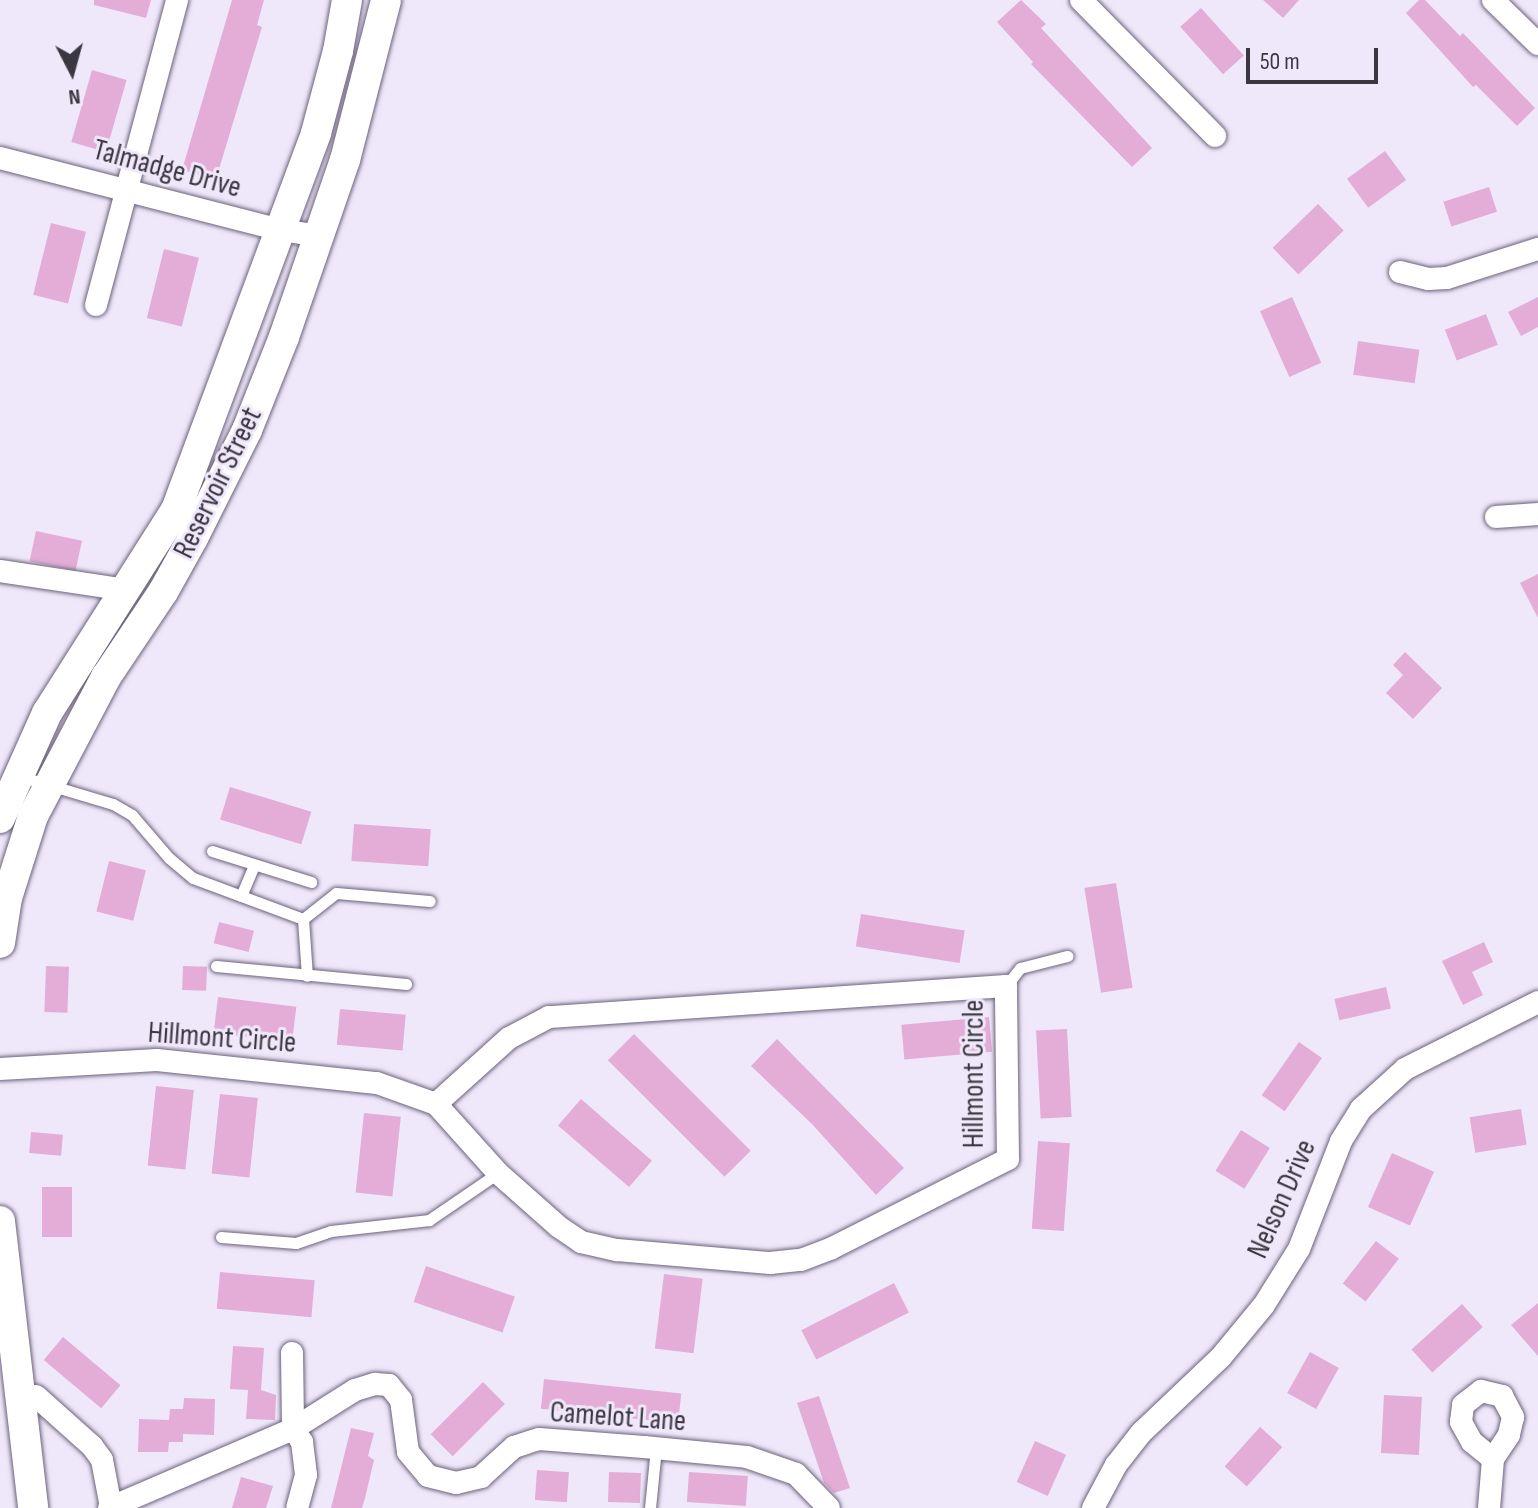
<!DOCTYPE html>
<style>
body{margin:0}
#map{position:relative;width:1538px;height:1508px;overflow:hidden;background:#efe8fa;font-family:"Sofia Sans Condensed",sans-serif}
div>[style]{position:absolute}
.building>*{inset:0;background:#e3add7;transform-origin:0 0}
.roads{filter:drop-shadow(0 0 2px #6c627c) drop-shadow(0 0 2px #6c627c)}
.service>*{height:11px;margin:-5.5px;padding:0 5.5px;transform-origin:5.5px;border-radius:5.5px;background:#fff}
.minor>*{height:22px;margin:-11px;padding:0 11px;transform-origin:11px;border-radius:11px;background:#fff}
.secondary>*{height:30px;margin:-15px;padding:0 15px;transform-origin:15px;border-radius:15px;background:#fff}
span{translate:-50% -50%;white-space:nowrap;text-align:center;line-height:1.15;-webkit-text-stroke:6px #efe8fa;paint-order:stroke}
.street-label{font-size:30px;color:#3b3742}
.north{position:absolute;left:32px;top:32px;width:80px;height:80px;-webkit-text-stroke:6px #efe8fa;paint-order:stroke;rotate:174deg;font-size:22px;font-weight:700;line-height:32px;text-align:center;color:#3b3742}
.north::after{content:'';display:block;margin:auto;width:28px;height:36px;background:#3b3742;clip-path:polygon(50% 0,100% 100%,50% 72%,0 100%)}
.scale{position:absolute;left:1246px;top:48px;width:132px;height:36px;box-sizing:border-box;border:4px solid #3b3742;border-top:0;padding-left:10px;font-size:24px;line-height:28px;white-space:nowrap;color:#3b3742;-webkit-text-stroke:6px #efe8fa;paint-order:stroke}
</style>
<div id="map">
<div class="building">
<i style="clip-path:polygon(94px 0,151px 0,146px 18px,94px 5px)"></i>
<i style="clip-path:polygon(232px 0,264px 0,257px 25px,262px 27px,216px 179px,182px 170px)"></i>
<i style="clip-path:polygon(1021px 0,1046px 24px,1041px 28px,1152px 148px,1132px 167px,1031px 64px,1033px 62px,997px 22px)"></i>
<i style="clip-path:polygon(1263px 0,1299px 0,1283px 18px)"></i>
<i style="clip-path:polygon(1419px 0,1425px 0,1460px 36px,1463px 33px,1535px 108px,1517px 126px,1476px 85px,1473px 87px,1406px 13px)"></i>
<i style="left:1201px;top:8px;width:64px;height:28px;rotate:48deg"></i>
<i style="left:92px;top:70px;width:36px;height:75px;rotate:16deg"></i>
<i style="left:1385px;top:151px;width:36px;height:47px;rotate:54deg"></i>
<i style="left:1489px;top:187px;width:26px;height:48px;rotate:72deg"></i>
<i style="left:1318px;top:204px;width:37px;height:63px;rotate:46deg"></i>
<i style="left:51px;top:223px;width:36px;height:74px;rotate:14deg"></i>
<i style="left:164px;top:249px;width:36px;height:71px;rotate:14deg"></i>
<i style="left:1292px;top:297px;width:72px;height:35px;rotate:66deg"></i>
<i style="clip-path:polygon(1538px 297px,1538px 327px,1521px 336px,1508px 312px)"></i>
<i style="left:1486px;top:314px;width:33px;height:44px;rotate:69deg"></i>
<i style="left:1358px;top:341px;width:62px;height:34px;rotate:8deg"></i>
<i style="left:36px;top:531px;width:47px;height:31px;rotate:12deg"></i>
<i style="clip-path:polygon(1538px 574px,1538px 618px,1520px 583px)"></i>
<i style="clip-path:polygon(1405px 652px,1442px 688px,1413px 719px,1386px 693px,1403px 675px,1393px 665px)"></i>
<i style="left:230px;top:787px;width:85px;height:34px;rotate:17deg"></i>
<i style="left:354px;top:824px;width:77px;height:37px;rotate:4deg"></i>
<i style="left:109px;top:861px;width:38px;height:52px;rotate:14deg"></i>
<i style="left:1116px;top:883px;width:106px;height:32px;rotate:81deg"></i>
<i style="left:861px;top:914px;width:105px;height:33px;rotate:9deg"></i>
<i style="left:219px;top:922px;width:36px;height:22px;rotate:14deg"></i>
<i style="clip-path:polygon(1484px 942px,1493px 962px,1472px 972px,1483px 995px,1463px 1005px,1442px 961px)"></i>
<i style="left:46px;top:966px;width:23px;height:46px;rotate:2deg"></i>
<i style="left:183px;top:966px;width:24px;height:24px;rotate:2deg"></i>
<i style="left:1386px;top:987px;width:22px;height:53px;rotate:77deg"></i>
<i style="left:218px;top:997px;width:79px;height:36px;rotate:7deg"></i>
<i style="left:340px;top:1009px;width:66px;height:36px;rotate:5deg"></i>
<i style="left:989px;top:1017px;width:35px;height:88px;rotate:85deg"></i>
<i style="left:1067px;top:1029px;width:88px;height:31px;rotate:87deg"></i>
<i style="left:634px;top:1034px;width:165px;height:37px;rotate:45deg"></i>
<i style="clip-path:polygon(777px 1039px,904px 1168px,876px 1195px,812px 1124px,751px 1066px)"></i>
<i style="left:1299px;top:1042px;width:28px;height:65px;rotate:35deg"></i>
<i style="left:156px;top:1086px;width:38px;height:80px;rotate:6deg"></i>
<i style="left:220px;top:1094px;width:38px;height:80px;rotate:6deg"></i>
<i style="left:581px;top:1099px;width:94px;height:35px;rotate:41deg"></i>
<i style="left:1521px;top:1109px;width:36px;height:52px;rotate:81deg"></i>
<i style="left:364px;top:1113px;width:37px;height:80px;rotate:6deg"></i>
<i style="left:1241px;top:1130px;width:34px;height:48px;rotate:32deg"></i>
<i style="left:31px;top:1132px;width:32px;height:21px;rotate:5deg"></i>
<i style="left:1038px;top:1141px;width:32px;height:88px;rotate:4deg"></i>
<i style="left:1392px;top:1153px;width:46px;height:59px;rotate:24deg"></i>
<i style="left:42px;top:1187px;width:30px;height:50px"></i>
<i style="left:1376px;top:1241px;width:29px;height:54px;rotate:38deg"></i>
<i style="left:426px;top:1266px;width:94px;height:38px;rotate:19deg"></i>
<i style="left:220px;top:1272px;width:95px;height:37px;rotate:5deg"></i>
<i style="left:664px;top:1274px;width:39px;height:75px;rotate:7deg"></i>
<i style="left:894px;top:1283px;width:33px;height:104px;rotate:63deg"></i>
<i style="clip-path:polygon(1538px 1303px,1538px 1356px,1511px 1325px)"></i>
<i style="left:1462px;top:1304px;width:31px;height:68px;rotate:48deg"></i>
<i style="left:63px;top:1337px;width:75px;height:30px;rotate:40deg"></i>
<i style="clip-path:polygon(233px 1346px,264px 1348px,261px 1390px,276px 1395px,275px 1420px,246px 1419px,248px 1390px,230px 1389px)"></i>
<i style="left:1310px;top:1352px;width:33px;height:47px;rotate:29deg"></i>
<i style="left:544px;top:1379px;width:138px;height:30px;rotate:6deg"></i>
<i style="left:483px;top:1382px;width:31px;height:74px;rotate:45deg"></i>
<i style="left:1384px;top:1395px;width:38px;height:58px;rotate:3deg"></i>
<i style="clip-path:polygon(819px 1396px,850px 1488px,834px 1493px,824px 1483px,797px 1403px)"></i>
<i style="clip-path:polygon(184px 1398px,215px 1399px,214px 1435px,183px 1434px,183px 1442px,169px 1442px,168px 1452px,138px 1452px,139px 1419px,169px 1420px,170px 1409px,183px 1409px)"></i>
<i style="left:1260px;top:1427px;width:30px;height:53px;rotate:42deg"></i>
<i style="clip-path:polygon(351px 1428px,374px 1433px,368px 1456px,374px 1460px,365px 1498px,362px 1508px,331px 1508px)"></i>
<i style="left:1035px;top:1441px;width:34px;height:45px;rotate:24deg"></i>
<i style="left:537px;top:1470px;width:32px;height:30px;rotate:4deg"></i>
<i style="left:609px;top:1472px;width:32px;height:30px;rotate:2deg"></i>
<i style="left:689px;top:1472px;width:59px;height:30px;rotate:4deg"></i>
<i style="clip-path:polygon(241px 1477px,273px 1486px,266px 1508px,232px 1508px)"></i>
</div>
<div class="roads">
<div class="service">
<i style="left:19px;top:776px;width:98px;rotate:16.6deg"></i>
<i style="left:113px;top:804px;width:22px;rotate:30deg"></i>
<i style="left:132px;top:815px;width:57px;rotate:49.3deg"></i>
<i style="left:169px;top:858px;width:31px;rotate:40deg"></i>
<i style="left:193px;top:878px;width:117px;rotate:20.4deg"></i>
<i style="left:303px;top:919px;width:57px;rotate:86deg"></i>
<i style="left:212px;top:851px;width:104px;rotate:17.4deg"></i>
<i style="left:241px;top:896px;width:34px;rotate:-67deg"></i>
<i style="left:303px;top:919px;width:42px;rotate:-38.2deg"></i>
<i style="left:336px;top:893px;width:94px;rotate:4.9deg"></i>
<i style="left:216px;top:966px;width:191px;rotate:5.4deg"></i>
<i style="left:1006px;top:986px;width:23px;rotate:-52deg"></i>
<i style="left:1020px;top:968px;width:49px;rotate:-14.3deg"></i>
<i style="left:221px;top:1237px;width:75px;rotate:4.6deg"></i>
<i style="left:296px;top:1243px;width:37px;rotate:-19deg"></i>
<i style="left:331px;top:1231px;width:99px;rotate:-6.4deg"></i>
<i style="left:429px;top:1220px;width:83px;rotate:-34.3deg"></i>
<i style="left:650px;top:1508px;width:60px;rotate:-84.3deg"></i>
</div>
<div class="minor">
<i style="left:1081px;top:0;width:191px;rotate:45.4deg"></i>
<i style="left:1493px;top:0;width:63px;rotate:44.4deg"></i>
<i style="left:0;top:158px;width:290px;rotate:14.4deg"></i>
<i style="left:281px;top:230px;width:38px;rotate:9deg"></i>
<i style="left:1400px;top:272px;width:29px;rotate:14deg"></i>
<i style="left:1428px;top:279px;width:19px;rotate:-3deg"></i>
<i style="left:1447px;top:278px;width:96px;rotate:-17.7deg"></i>
<i style="left:96px;top:305px;width:316px;rotate:-75.1deg"></i>
<i style="left:1496px;top:517px;width:42px;rotate:-4.1deg"></i>
<i style="left:0;top:571px;width:127px;rotate:8.6deg"></i>
<i style="left:0;top:1069px;width:157px;rotate:-3.3deg"></i>
<i style="left:157px;top:1060px;width:221px;rotate:6deg"></i>
<i style="left:377px;top:1083px;width:63px;rotate:19.6deg"></i>
<i style="left:436px;top:1104px;width:93px;rotate:48.1deg"></i>
<i style="left:498px;top:1173px;width:81px;rotate:41.5deg"></i>
<i style="left:559px;top:1227px;width:27px;rotate:34deg"></i>
<i style="left:581px;top:1242px;width:37px;rotate:13deg"></i>
<i style="left:617px;top:1250px;width:154px;rotate:4.9deg"></i>
<i style="left:770px;top:1263px;width:31px;rotate:-6deg"></i>
<i style="left:801px;top:1260px;width:33px;rotate:-21deg"></i>
<i style="left:832px;top:1248px;width:197px;rotate:-26.8deg"></i>
<i style="left:1008px;top:1159px;width:173px;rotate:-90.7deg"></i>
<i style="left:1006px;top:986px;width:458px;rotate:176.1deg"></i>
<i style="left:549px;top:1017px;width:45px;rotate:152.3deg"></i>
<i style="left:509px;top:1038px;width:98px;rotate:137.9deg"></i>
<i style="left:292px;top:1353px;width:76px;rotate:89.2deg"></i>
<i style="left:293px;top:1429px;width:16px;rotate:55deg"></i>
<i style="left:302px;top:1442px;width:33px;rotate:83deg"></i>
<i style="left:306px;top:1475px;width:34px;rotate:105deg"></i>
<i style="left:1481px;top:1391px;width:22px;rotate:13deg"></i>
<i style="left:1502px;top:1396px;width:24px;rotate:62deg"></i>
<i style="left:1513px;top:1417px;width:18px;rotate:103deg"></i>
<i style="left:1509px;top:1435px;width:29px;rotate:124deg"></i>
<i style="left:1493px;top:1459px;width:27px;rotate:-141deg"></i>
<i style="left:1472px;top:1442px;width:23px;rotate:-119deg"></i>
<i style="left:1461px;top:1422px;width:17px;rotate:-83deg"></i>
<i style="left:1463px;top:1405px;width:23px;rotate:-38deg"></i>
<i style="left:36px;top:1396px;width:75px;rotate:41.8deg"></i>
<i style="left:92px;top:1446px;width:17px;rotate:54deg"></i>
<i style="left:102px;top:1460px;width:48px;rotate:79.2deg"></i>
<i style="left:109px;top:1508px;width:200px;rotate:-23.2deg"></i>
<i style="left:293px;top:1429px;width:73px;rotate:-32.2deg"></i>
<i style="left:355px;top:1390px;width:21px;rotate:-17deg"></i>
<i style="left:375px;top:1384px;width:14px;rotate:4deg"></i>
<i style="left:389px;top:1385px;width:19px;rotate:51deg"></i>
<i style="left:401px;top:1400px;width:52px;rotate:82.3deg"></i>
<i style="left:408px;top:1452px;width:31px;rotate:50deg"></i>
<i style="left:428px;top:1476px;width:29px;rotate:14deg"></i>
<i style="left:456px;top:1483px;width:26px;rotate:-13deg"></i>
<i style="left:481px;top:1477px;width:45px;rotate:-42.3deg"></i>
<i style="left:514px;top:1447px;width:26px;rotate:-18deg"></i>
<i style="left:539px;top:1439px;width:105px;rotate:4.4deg"></i>
<i style="left:644px;top:1447px;width:103px;rotate:5.5deg"></i>
<i style="left:747px;top:1457px;width:52px;rotate:19.1deg"></i>
<i style="left:796px;top:1474px;width:47px;rotate:45.9deg"></i>
<i style="left:1093px;top:1508px;width:49px;rotate:-61.9deg"></i>
<i style="left:1116px;top:1465px;width:41px;rotate:-52deg"></i>
<i style="left:1141px;top:1433px;width:110px;rotate:-43.5deg"></i>
<i style="left:1221px;top:1357px;width:67px;rotate:-50.4deg"></i>
<i style="left:1264px;top:1305px;width:66px;rotate:-58deg"></i>
<i style="left:1299px;top:1249px;width:116px;rotate:-68.7deg"></i>
<i style="left:1341px;top:1141px;width:38px;rotate:-58deg"></i>
<i style="left:1361px;top:1109px;width:59px;rotate:-42.3deg"></i>
<i style="left:1405px;top:1069px;width:149px;rotate:-26.7deg"></i>
<i style="left:1489px;top:1508px;width:49px;rotate:-85.3deg"></i>
</div>
<div class="secondary">
<i style="left:0;top:818px;width:115px;rotate:-65.9deg"></i>
<i style="left:47px;top:713px;width:241px;rotate:-57.6deg"></i>
<i style="left:176px;top:510px;width:402px;rotate:-69.6deg"></i>
<i style="left:316px;top:133px;width:85px;rotate:-75deg"></i>
<i style="left:338px;top:51px;width:52px;rotate:-80deg"></i>
<i style="left:0;top:943px;width:46px;rotate:-81.2deg"></i>
<i style="left:7px;top:898px;width:86px;rotate:-72.4deg"></i>
<i style="left:33px;top:816px;width:157px;rotate:-62.3deg"></i>
<i style="left:106px;top:677px;width:102px;rotate:-56.2deg"></i>
<i style="left:163px;top:592px;width:62px;rotate:-60.9deg"></i>
<i style="left:193px;top:538px;width:121px;rotate:-63.4deg"></i>
<i style="left:247px;top:430px;width:100px;rotate:-68.3deg"></i>
<i style="left:284px;top:337px;width:187px;rotate:-71deg"></i>
<i style="left:345px;top:160px;width:165px;rotate:-75.6deg"></i>
<i style="left:0;top:1221px;width:289px;rotate:83.4deg"></i>
</div>
</div>
<div class="street-label">
<span style="left:167px;top:169px;rotate:15deg">Talmadge Drive</span>
<span style="left:218px;top:483px;rotate:-64deg">Reservoir Street</span>
<span style="left:222px;top:1038px;rotate:4deg">Hillmont Circle</span>
<span style="left:974px;top:1074px;rotate:-90deg">Hillmont Circle</span>
<span style="left:1282px;top:1199px;rotate:-66deg">Nelson Drive</span>
<span style="left:618px;top:1417px;rotate:4deg">Camelot Lane</span>
</div>
<div class="north">N</div>
<div class="scale">50 m</div>
</div>
